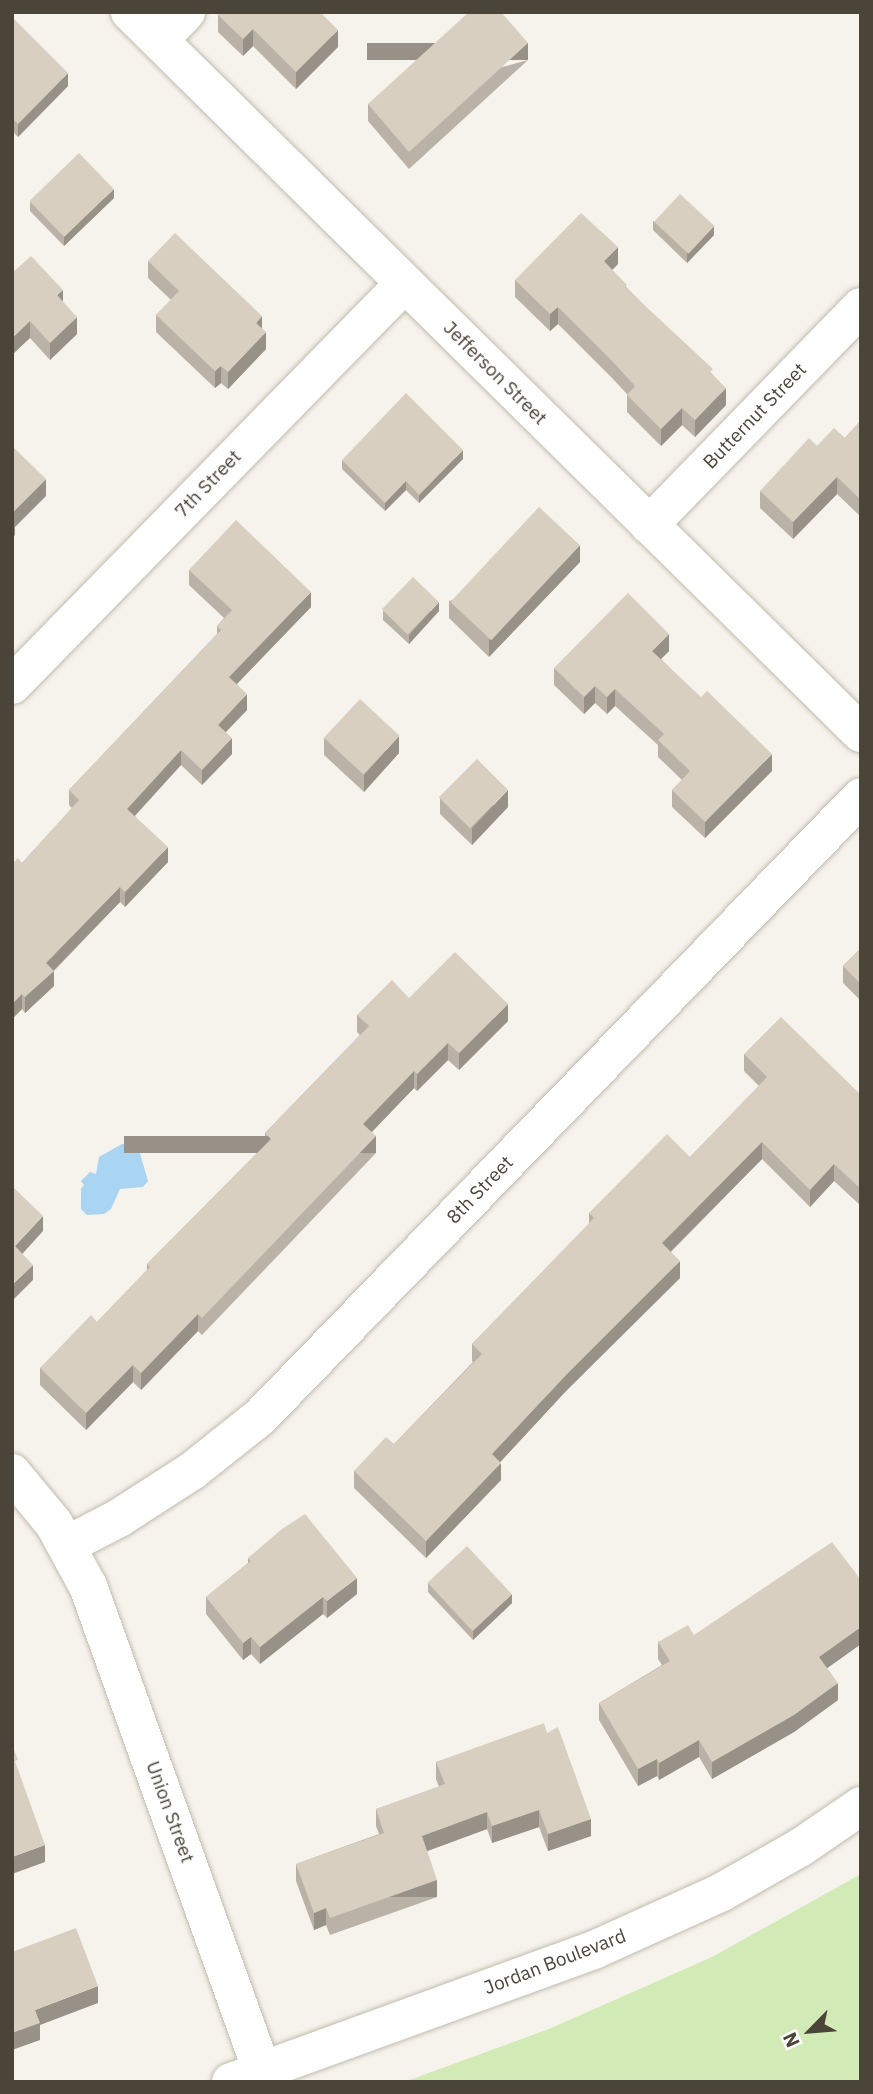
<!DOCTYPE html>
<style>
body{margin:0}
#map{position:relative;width:873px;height:2094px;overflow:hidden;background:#f6f3ec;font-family:"IBM Plex Sans",sans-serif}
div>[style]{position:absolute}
.green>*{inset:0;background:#d2eab5}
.water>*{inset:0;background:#a9d4f2}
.roads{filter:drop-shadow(0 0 2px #c2bbae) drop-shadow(0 0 2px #c2bbae)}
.minor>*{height:38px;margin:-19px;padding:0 19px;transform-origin:19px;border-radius:19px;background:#fff}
.wall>*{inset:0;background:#bab2a6}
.shaded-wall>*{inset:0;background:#979187;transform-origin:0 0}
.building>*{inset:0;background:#d8cfc1;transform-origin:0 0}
span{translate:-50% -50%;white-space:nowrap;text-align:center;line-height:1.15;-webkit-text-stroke:6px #fff;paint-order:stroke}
.street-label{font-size:19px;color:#4b4439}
.frame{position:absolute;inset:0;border:14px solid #4b4439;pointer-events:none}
.north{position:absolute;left:775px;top:1996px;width:70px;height:70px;-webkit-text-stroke:5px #fff;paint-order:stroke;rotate:245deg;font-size:19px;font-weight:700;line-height:28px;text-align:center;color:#4b4439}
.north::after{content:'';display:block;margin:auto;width:24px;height:32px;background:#4b4439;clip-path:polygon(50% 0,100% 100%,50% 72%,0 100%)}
</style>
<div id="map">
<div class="green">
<i style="clip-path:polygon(861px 1874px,861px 2082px,404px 2082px,549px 2029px,712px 1957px)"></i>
</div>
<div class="water">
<i style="clip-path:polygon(122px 1144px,132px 1144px,139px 1150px,148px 1181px,143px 1187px,120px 1189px,111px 1209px,104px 1214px,87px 1215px,81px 1209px,81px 1189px,84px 1185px,81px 1181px,90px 1172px,96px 1174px,99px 1157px)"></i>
</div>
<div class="roads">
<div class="minor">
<i style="left:130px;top:12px;width:1027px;rotate:44.61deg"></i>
<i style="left:159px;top:40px;width:39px;rotate:-46deg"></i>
<i style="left:649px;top:525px;width:304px;rotate:-45.8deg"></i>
<i style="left:12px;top:685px;width:562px;rotate:-45.65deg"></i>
<i style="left:12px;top:1473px;width:66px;rotate:50.5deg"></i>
<i style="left:54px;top:1524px;width:71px;rotate:61.3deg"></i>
<i style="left:88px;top:1586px;width:527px;rotate:70.26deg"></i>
<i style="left:67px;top:1545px;width:59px;rotate:-27.4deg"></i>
<i style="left:119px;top:1518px;width:87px;rotate:-32.8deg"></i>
<i style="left:192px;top:1471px;width:87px;rotate:-38.5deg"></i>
<i style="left:260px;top:1417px;width:863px;rotate:-45.89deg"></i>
<i style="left:231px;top:2082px;width:388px;rotate:-20deg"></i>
<i style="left:596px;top:1949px;width:138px;rotate:-24.3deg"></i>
<i style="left:722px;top:1892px;width:91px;rotate:-29.7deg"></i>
<i style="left:801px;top:1847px;width:73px;rotate:-34.3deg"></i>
</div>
</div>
<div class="wall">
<i style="clip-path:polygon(220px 12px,322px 12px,321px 13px,338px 47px,296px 89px,253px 46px,243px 56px,218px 32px,218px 15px)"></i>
<i style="clip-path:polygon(12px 17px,68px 86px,18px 137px,12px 131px)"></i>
<i style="clip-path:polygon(528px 60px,409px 169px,368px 121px,368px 104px)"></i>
<i style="clip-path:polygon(114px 198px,64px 246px,30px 211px,30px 202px)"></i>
<i style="clip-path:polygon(653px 221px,714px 235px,687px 263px,653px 230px)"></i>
<i style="clip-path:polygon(148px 261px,262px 328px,266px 349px,228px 389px,221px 383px,215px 388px,156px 332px,156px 315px,171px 300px,148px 278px)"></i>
<i style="clip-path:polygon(618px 264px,612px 270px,627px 288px,713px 375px,726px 405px,695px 437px,682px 425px,661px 446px,627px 412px,627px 394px,612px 378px,558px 324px,550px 331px,515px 297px,515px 280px)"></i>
<i style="clip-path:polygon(12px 273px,63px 302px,77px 334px,50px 360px,30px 338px)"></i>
<i style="clip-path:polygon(861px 420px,861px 517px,837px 494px,793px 539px,760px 508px,760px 491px,817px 446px,845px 438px)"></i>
<i style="clip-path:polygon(463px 459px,419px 503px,406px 490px,385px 511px,342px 469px,342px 460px)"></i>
<i style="clip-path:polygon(580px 562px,489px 657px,449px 618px,449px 601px)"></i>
<i style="clip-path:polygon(189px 570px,311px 607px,237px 684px,247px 710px,226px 732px,232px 754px,202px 785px,181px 765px,135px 816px,168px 862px,125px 907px,120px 902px,54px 971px,54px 986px,25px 1013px,22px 1009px,12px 1019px,12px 864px,22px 863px,72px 808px,69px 805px,69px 790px,217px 634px,217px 626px,224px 618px,189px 585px)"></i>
<i style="clip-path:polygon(383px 611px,439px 611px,409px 644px,383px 620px)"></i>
<i style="clip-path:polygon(669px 651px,661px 659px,772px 771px,705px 838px,672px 807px,672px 790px,682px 780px,658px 757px,658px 745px,615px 706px,607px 714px,595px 703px,584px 714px,554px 685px,554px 668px)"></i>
<i style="clip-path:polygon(324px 738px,399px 753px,364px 792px,324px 755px)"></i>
<i style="clip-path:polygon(440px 798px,508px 807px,472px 845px,440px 814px)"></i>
<i style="clip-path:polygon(861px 948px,861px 1001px,843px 983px,843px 966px)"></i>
<i style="clip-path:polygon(409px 998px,508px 1021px,459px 1070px,448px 1060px,417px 1091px,414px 1088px,372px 1132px,376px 1153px,202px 1335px,198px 1331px,141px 1390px,133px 1382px,86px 1430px,40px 1385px,40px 1368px,97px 1322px,147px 1270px,147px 1264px,265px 1145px,265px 1133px,360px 1035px,357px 1032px,357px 1015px)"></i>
<i style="clip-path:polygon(744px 1054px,861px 1095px,861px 1206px,834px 1181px,810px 1207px,762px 1159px,671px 1252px,680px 1278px,566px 1391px,500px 1462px,501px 1480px,426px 1558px,354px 1488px,354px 1471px,394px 1444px,473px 1362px,472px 1361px,472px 1344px,589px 1224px,589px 1213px,690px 1157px,759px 1086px,744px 1071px)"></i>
<i style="clip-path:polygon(248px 1558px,357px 1594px,327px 1618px,323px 1614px,260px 1664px,251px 1654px,243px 1660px,206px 1614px,206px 1597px,248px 1563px)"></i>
<i style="clip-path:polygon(861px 1580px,861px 1644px,827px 1668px,838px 1700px,794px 1732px,712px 1779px,699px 1757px,659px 1780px,657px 1776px,638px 1786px,599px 1720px,599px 1703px,662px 1665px,658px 1659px,658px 1642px,694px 1635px)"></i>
<i style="clip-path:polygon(428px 1583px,512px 1603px,473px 1640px,428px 1592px)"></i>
<i style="clip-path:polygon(547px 1733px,591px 1836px,548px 1851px,539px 1827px,492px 1843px,487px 1829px,427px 1851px,437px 1897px,330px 1935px,326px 1925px,314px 1930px,296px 1881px,296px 1864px,379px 1834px,376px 1826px,376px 1809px,439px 1787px,436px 1779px,436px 1762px)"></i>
</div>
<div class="shaded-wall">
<i style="clip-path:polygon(253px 29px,253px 46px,243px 56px,243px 39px)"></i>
<i style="clip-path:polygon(338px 30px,338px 47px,296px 89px,296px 72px)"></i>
<i style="left:528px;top:43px;width:17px;height:161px;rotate:90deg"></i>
<i style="clip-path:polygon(68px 73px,68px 86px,18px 137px,18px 124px)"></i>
<i style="clip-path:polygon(114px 189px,114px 198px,64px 246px,64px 237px)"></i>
<i style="clip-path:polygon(714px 226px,714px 235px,687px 263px,687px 254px)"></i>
<i style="clip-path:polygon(618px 247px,618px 264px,604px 278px,604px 261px)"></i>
<i style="clip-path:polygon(63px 290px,63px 307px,57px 295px)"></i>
<i style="clip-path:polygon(558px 307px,558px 324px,550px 331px,550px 314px)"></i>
<i style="clip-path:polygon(262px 316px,262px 333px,256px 323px)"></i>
<i style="clip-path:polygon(77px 317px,77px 334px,50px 360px,50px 343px)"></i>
<i style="clip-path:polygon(30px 321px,30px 338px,12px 355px,12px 338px)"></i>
<i style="clip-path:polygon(266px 332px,266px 349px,228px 389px,228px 372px)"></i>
<i style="clip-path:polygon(221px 366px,221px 383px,215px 388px,215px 371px)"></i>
<i style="clip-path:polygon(726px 388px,726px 405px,695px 437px,695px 420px)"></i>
<i style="clip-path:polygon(682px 408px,682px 425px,661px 446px,661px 429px)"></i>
<i style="clip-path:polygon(463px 450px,463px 459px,419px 503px,419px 495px)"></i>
<i style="clip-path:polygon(837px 477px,837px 494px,793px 539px,793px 522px)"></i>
<i style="clip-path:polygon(46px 479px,46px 496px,15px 527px,15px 535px,12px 538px,12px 513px)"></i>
<i style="clip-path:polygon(406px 481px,406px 490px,385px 511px,385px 503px)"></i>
<i style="clip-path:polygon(580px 545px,580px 562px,489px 657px,489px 640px)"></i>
<i style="clip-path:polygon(311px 592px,311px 607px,229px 692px,229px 677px)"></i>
<i style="clip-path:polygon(439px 602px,439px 611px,409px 644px,409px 635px)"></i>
<i style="clip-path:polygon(669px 634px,669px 651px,652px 668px,652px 651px)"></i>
<i style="clip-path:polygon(595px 686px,595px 703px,584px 714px,584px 697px)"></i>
<i style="clip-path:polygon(615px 689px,615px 706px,607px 714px,607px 697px)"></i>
<i style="clip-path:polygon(247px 694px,247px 710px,218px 740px,218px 725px)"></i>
<i style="clip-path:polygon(399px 736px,399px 753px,364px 792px,364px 775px)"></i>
<i style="clip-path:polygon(232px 738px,232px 754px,202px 785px,202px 770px)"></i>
<i style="clip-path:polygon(181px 750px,181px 765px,127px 824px,127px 809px)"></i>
<i style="clip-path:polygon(772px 754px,772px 771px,705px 838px,705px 822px)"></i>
<i style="clip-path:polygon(508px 790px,508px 807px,472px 845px,472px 828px)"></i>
<i style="clip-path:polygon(168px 847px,168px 862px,125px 907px,125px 892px)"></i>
<i style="clip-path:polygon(120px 887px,120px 902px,51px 973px,54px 971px,54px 986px,25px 1013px,25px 997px,46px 963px)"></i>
<i style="clip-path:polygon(22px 994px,22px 1009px,12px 1019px,12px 1004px)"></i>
<i style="clip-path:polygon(508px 1004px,508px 1021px,459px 1070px,459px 1053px)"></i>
<i style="clip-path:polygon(448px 1043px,448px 1060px,417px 1091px,417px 1074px)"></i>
<i style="clip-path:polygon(414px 1071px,414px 1088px,363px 1141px,363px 1124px)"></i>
<i style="left:376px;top:1136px;width:17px;height:252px;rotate:90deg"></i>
<i style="clip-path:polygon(762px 1142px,762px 1159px,662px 1260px,662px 1243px)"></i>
<i style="clip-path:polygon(834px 1164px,834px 1181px,810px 1207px,810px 1190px)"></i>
<i style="clip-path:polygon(43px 1216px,43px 1231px,15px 1262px,15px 1246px)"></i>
<i style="clip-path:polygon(680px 1261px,680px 1278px,566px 1391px,492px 1471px,492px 1454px,566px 1375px)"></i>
<i style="clip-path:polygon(33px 1265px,33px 1280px,12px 1301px,12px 1285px)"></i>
<i style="clip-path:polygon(198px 1314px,198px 1331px,141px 1390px,141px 1373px)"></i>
<i style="clip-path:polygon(133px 1365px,133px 1382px,86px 1430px,86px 1413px)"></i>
<i style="clip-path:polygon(501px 1463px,501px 1480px,426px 1558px,426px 1541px)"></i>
<i style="clip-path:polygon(357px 1578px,357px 1594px,327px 1618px,327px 1601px)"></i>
<i style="clip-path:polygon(512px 1594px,512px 1603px,473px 1640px,473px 1631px)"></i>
<i style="clip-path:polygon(323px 1597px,323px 1614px,260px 1664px,260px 1647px)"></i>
<i style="clip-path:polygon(861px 1627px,861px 1644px,819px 1674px,819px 1657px)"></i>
<i style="clip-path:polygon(251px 1637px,251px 1654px,243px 1660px,243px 1643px)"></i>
<i style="clip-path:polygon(838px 1683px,838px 1700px,794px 1732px,712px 1779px,712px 1762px)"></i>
<i style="clip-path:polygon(699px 1740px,699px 1757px,659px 1780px,659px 1763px)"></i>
<i style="clip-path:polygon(657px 1759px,657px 1776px,638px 1786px,638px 1769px)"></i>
<i style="clip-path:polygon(539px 1810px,539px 1827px,492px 1843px,492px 1826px)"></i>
<i style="clip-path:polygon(487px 1812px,487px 1829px,422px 1853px,422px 1836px)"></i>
<i style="clip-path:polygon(591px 1819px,591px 1836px,548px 1851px,548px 1834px)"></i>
<i style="clip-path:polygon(45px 1845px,45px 1862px,12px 1874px,12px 1857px)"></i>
<i style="left:437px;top:1880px;width:17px;height:114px;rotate:90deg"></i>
<i style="clip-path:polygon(326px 1908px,326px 1925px,314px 1930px,314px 1913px)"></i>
<i style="clip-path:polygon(98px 1986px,98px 2003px,40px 2025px,40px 2040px,12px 2050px,12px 2033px,35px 2010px)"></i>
</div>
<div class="building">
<i style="clip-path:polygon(220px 12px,320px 12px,338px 30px,296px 72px,253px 29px,243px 39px,218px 15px)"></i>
<i style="clip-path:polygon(469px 12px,501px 12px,528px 43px,409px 152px,368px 104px)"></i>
<i style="clip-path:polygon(12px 17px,68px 73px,18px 124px,12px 118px)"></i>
<i style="left:79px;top:153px;width:50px;height:69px;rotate:46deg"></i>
<i style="left:680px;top:194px;width:47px;height:38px;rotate:43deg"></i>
<i style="clip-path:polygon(581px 213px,618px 247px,604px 261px,627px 285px,625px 287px,713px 369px,710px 372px,726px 388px,695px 420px,682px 408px,661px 429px,627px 395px,635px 386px,612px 361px,558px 307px,550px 314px,515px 280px)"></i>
<i style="clip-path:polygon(175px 233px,262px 316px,256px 323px,266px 332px,228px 372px,221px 366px,215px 371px,156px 315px,179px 291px,148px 261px)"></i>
<i style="clip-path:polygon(31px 256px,63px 290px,57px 295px,77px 317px,50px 343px,30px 321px,12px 338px,12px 273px)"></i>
<i style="clip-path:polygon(406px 393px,463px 450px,419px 495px,406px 481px,385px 503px,342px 460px)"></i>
<i style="clip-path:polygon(861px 420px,861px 500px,837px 477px,793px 522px,760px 491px,809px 438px,817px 446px,834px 428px,845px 438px)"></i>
<i style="clip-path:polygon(12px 446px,46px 479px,12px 513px)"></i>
<i style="left:539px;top:507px;width:56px;height:130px;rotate:43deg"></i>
<i style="clip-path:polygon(236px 520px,311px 592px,229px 677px,247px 694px,218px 725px,232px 738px,202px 770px,181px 750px,127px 809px,168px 847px,125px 892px,120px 887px,46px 963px,54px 971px,25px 997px,22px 994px,12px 1004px,12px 864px,18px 858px,22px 863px,79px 800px,69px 790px,221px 630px,217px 626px,232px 610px,189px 570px)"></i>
<i style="left:413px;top:577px;width:36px;height:45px;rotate:44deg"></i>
<i style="clip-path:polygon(628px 593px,669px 634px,652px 651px,701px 697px,707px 691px,772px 754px,705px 822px,672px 790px,690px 771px,658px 740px,664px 734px,615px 689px,607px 697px,595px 686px,584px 697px,554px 668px)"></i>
<i style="left:360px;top:699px;width:54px;height:53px;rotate:43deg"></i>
<i style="left:477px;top:759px;width:44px;height:54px;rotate:45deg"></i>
<i style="clip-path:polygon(861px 948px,861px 984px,843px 966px)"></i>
<i style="clip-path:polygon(455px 952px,508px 1004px,459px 1053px,448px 1043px,417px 1074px,414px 1071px,363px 1124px,376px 1136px,202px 1318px,198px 1314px,141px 1373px,133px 1365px,86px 1413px,40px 1368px,91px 1315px,97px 1322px,150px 1267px,147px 1264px,271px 1139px,265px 1133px,369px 1026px,357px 1015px,392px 980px,409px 998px)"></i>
<i style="clip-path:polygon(781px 1017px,861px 1095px,861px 1189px,834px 1164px,810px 1190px,762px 1142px,662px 1243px,680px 1261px,566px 1375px,492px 1454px,501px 1463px,426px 1541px,354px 1471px,386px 1437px,394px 1444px,482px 1354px,472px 1344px,594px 1218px,589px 1213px,667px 1134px,690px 1157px,767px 1077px,744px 1054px)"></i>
<i style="clip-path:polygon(12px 1186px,43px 1216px,15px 1246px,33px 1265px,12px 1285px)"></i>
<i style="clip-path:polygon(305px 1514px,357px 1578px,327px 1601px,323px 1597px,260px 1647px,251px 1637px,243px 1643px,206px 1597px,251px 1561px,248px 1558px,282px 1529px)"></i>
<i style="clip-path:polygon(832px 1542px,861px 1580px,861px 1627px,819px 1657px,838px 1683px,794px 1715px,712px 1762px,699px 1740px,659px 1763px,657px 1759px,638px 1769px,599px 1703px,670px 1661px,658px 1642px,688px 1625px,694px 1635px)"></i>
<i style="left:467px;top:1546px;width:66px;height:54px;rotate:47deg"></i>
<i style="clip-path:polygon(544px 1723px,547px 1733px,558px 1727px,591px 1819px,548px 1834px,539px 1810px,492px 1826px,487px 1812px,422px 1836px,437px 1880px,330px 1918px,326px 1908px,314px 1913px,296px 1864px,384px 1833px,376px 1809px,445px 1784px,436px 1762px)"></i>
<i style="clip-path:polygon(12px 1744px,18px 1760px,15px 1761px,45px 1845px,12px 1857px)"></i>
<i style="clip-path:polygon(76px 1928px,98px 1986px,35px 2010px,40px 2023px,12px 2033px,12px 1952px)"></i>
</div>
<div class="street-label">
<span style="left:495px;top:373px;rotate:45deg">Jefferson Street</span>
<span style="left:755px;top:416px;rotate:-46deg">Butternut Street</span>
<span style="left:208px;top:484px;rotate:-46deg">7th Street</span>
<span style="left:480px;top:1190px;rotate:-46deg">8th Street</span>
<span style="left:170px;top:1812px;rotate:70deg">Union Street</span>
<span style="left:555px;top:1962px;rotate:-21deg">Jordan Boulevard</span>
</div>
<div class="frame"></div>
<div class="north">N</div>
</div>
